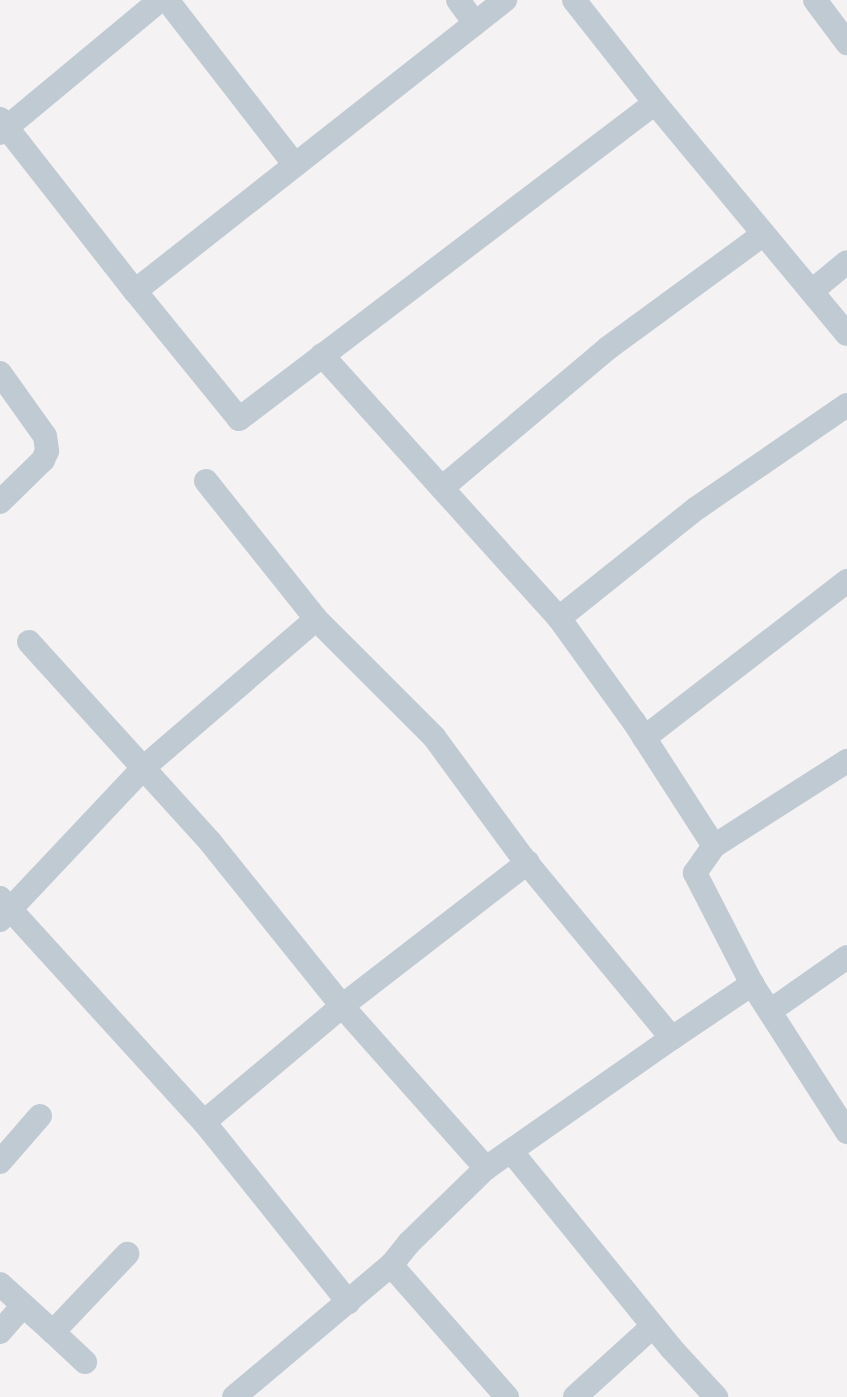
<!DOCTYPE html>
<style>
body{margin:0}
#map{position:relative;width:847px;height:1397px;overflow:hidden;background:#f4f2f2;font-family:Ubuntu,sans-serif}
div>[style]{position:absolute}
.street>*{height:24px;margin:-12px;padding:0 12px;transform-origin:12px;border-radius:12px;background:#c0cad2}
span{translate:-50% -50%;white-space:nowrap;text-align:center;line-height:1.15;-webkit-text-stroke:5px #fff;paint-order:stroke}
</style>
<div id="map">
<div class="street">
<i style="left:167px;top:0;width:209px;rotate:52.2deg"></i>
<i style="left:458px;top:0;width:29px;rotate:54deg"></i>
<i style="left:574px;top:0;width:131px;rotate:51.8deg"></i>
<i style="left:655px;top:103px;width:300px;rotate:50.3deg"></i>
<i style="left:815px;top:0;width:54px;rotate:53.3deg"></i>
<i style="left:0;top:119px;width:219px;rotate:51.9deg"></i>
<i style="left:135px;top:291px;width:471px;rotate:-38.2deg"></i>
<i style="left:0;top:133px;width:208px;rotate:-39.7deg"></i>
<i style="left:135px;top:291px;width:165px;rotate:50.9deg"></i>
<i style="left:239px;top:419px;width:522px;rotate:-37.22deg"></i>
<i style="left:812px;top:291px;width:45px;rotate:-39.6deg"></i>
<i style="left:322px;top:355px;width:354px;rotate:48deg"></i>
<i style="left:0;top:373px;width:77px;rotate:54.5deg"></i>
<i style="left:45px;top:436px;width:15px;rotate:82deg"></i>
<i style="left:47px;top:451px;width:10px;rotate:114deg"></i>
<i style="left:43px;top:460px;width:60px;rotate:135.7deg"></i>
<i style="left:206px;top:481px;width:176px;rotate:51.4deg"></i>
<i style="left:316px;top:619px;width:167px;rotate:45deg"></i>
<i style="left:434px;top:737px;width:149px;rotate:53.7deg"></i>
<i style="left:522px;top:857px;width:235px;rotate:50.4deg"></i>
<i style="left:672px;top:1038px;width:227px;rotate:145deg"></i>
<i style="left:486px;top:1168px;width:107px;rotate:135.8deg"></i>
<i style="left:409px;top:1243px;width:28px;rotate:129deg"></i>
<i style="left:391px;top:1265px;width:205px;rotate:139.9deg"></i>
<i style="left:443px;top:487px;width:216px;rotate:-40.1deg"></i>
<i style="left:608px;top:348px;width:193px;rotate:-36.2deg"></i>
<i style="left:29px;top:642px;width:271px;rotate:47.8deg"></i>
<i style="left:211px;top:843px;width:209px;rotate:51.2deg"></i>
<i style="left:342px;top:1006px;width:217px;rotate:48.4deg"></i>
<i style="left:644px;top:738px;width:257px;rotate:-37.7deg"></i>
<i style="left:714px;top:846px;width:158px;rotate:-32.6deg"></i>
<i style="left:0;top:898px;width:303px;rotate:47.7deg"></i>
<i style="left:204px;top:1122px;width:231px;rotate:51.3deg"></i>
<i style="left:0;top:920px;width:209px;rotate:-46.7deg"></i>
<i style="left:143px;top:768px;width:228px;rotate:-40.7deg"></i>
<i style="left:752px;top:984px;width:176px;rotate:57.3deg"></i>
<i style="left:770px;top:1011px;width:94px;rotate:-35deg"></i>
<i style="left:672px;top:1038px;width:97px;rotate:-34deg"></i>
<i style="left:752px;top:984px;width:125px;rotate:-117.2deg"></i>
<i style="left:695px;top:873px;width:33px;rotate:-55deg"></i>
<i style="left:714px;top:846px;width:148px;rotate:-122.8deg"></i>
<i style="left:634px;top:722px;width:128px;rotate:-125.8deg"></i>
<i style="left:559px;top:618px;width:176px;rotate:-38.6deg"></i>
<i style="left:697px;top:508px;width:182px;rotate:-34.5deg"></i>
<i style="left:204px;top:1122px;width:180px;rotate:-40deg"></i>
<i style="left:342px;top:1006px;width:235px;rotate:-37.7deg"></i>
<i style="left:511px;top:1151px;width:254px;rotate:50.9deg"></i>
<i style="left:671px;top:1348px;width:67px;rotate:47.4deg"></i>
<i style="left:0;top:1162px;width:61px;rotate:-49deg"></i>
<i style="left:391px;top:1265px;width:176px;rotate:48.7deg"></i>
<i style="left:0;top:1284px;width:72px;rotate:42.2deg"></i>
<i style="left:53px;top:1332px;width:108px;rotate:-46.5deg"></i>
<i style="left:0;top:1332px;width:35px;rotate:-49deg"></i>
<i style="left:53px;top:1332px;width:44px;rotate:43.2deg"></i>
<i style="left:575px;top:1397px;width:105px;rotate:-42.3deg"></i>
</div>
</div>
